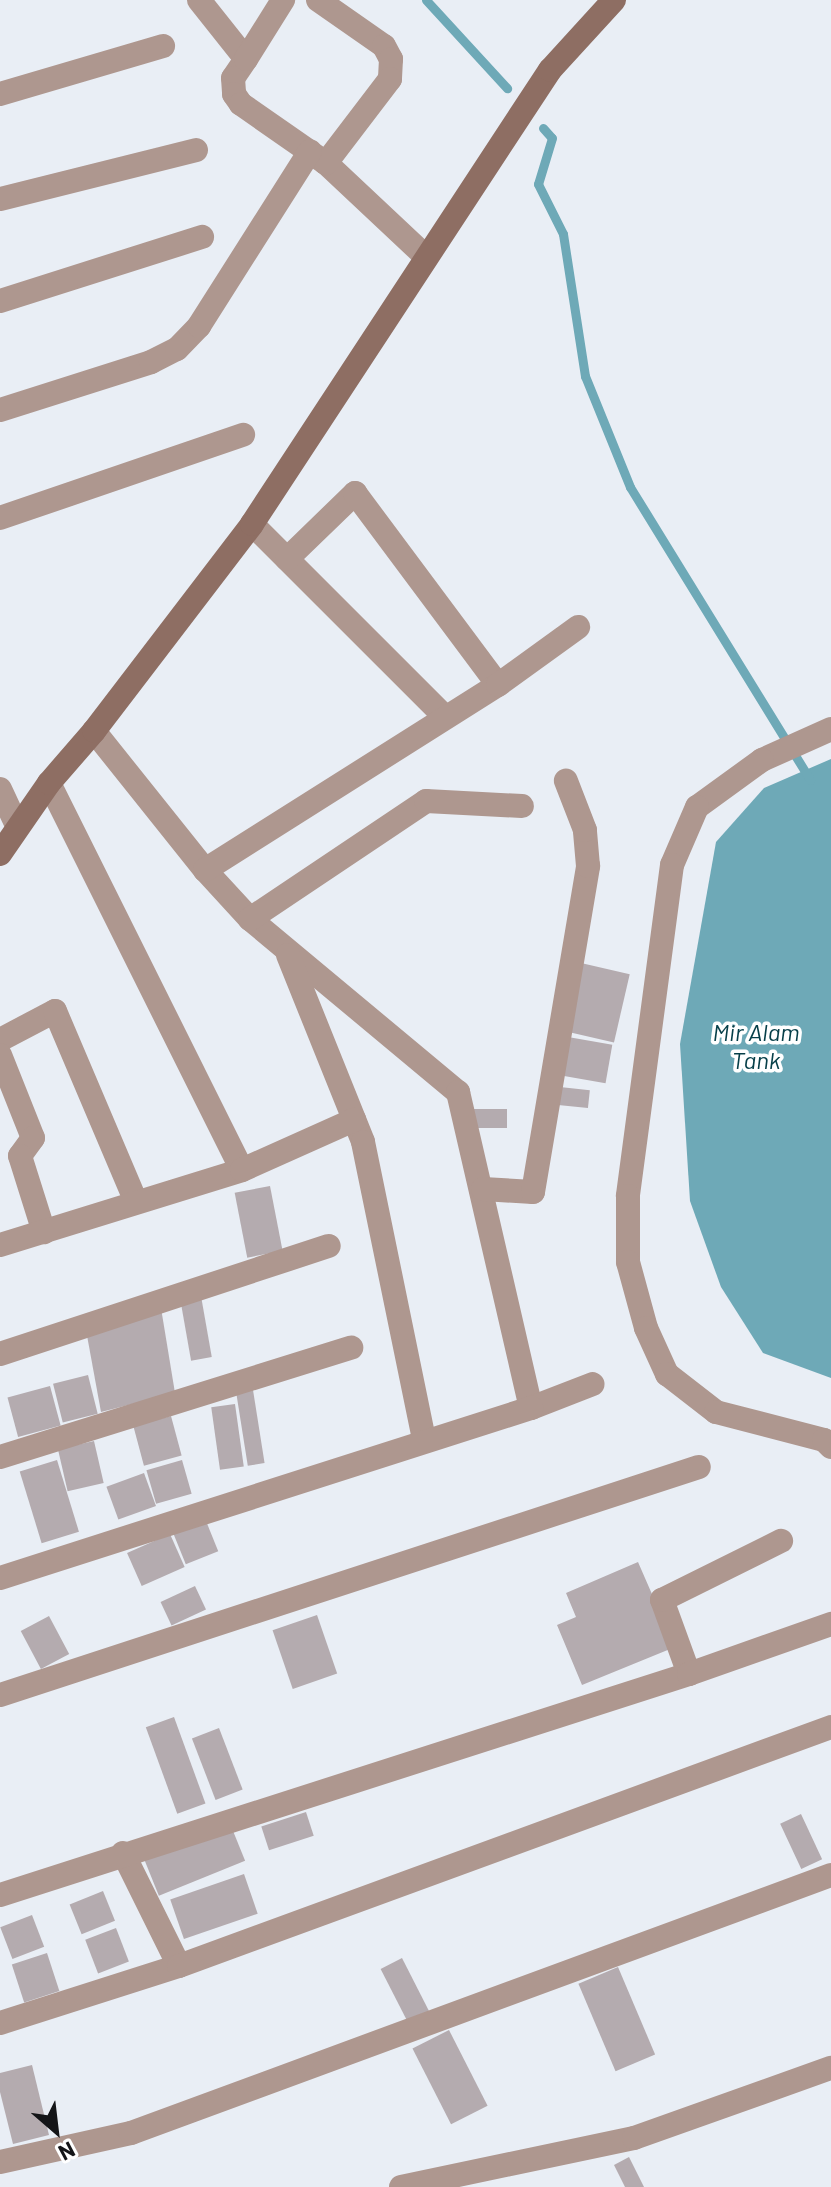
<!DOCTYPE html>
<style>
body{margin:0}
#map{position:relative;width:831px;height:2187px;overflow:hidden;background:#e9eef5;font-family:Barlow,sans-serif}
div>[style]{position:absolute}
.water>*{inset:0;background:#6ea9b7}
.stream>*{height:9px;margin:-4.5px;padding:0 4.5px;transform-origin:4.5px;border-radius:4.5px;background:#6ea9b7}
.building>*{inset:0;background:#b4abaf;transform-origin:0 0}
.street>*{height:24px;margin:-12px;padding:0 12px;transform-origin:12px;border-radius:12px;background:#ae978f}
.secondary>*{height:24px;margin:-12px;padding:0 12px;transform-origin:12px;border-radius:12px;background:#8e6e63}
span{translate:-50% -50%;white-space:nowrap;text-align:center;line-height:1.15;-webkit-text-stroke:7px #fff;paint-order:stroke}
.water-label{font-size:24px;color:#063f49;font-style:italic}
.north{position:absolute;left:16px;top:2091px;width:80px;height:80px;-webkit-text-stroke:6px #fff;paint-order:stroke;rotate:152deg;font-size:22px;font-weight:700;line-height:32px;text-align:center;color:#141518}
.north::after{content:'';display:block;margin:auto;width:28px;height:36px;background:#141518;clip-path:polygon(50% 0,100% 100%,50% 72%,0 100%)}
</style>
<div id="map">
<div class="water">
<i style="clip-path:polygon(831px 759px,831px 1378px,763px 1353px,721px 1287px,690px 1201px,680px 1044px,716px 842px,764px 788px)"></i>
</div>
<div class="stream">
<i style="left:426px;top:0;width:120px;rotate:47.4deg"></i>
<i style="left:543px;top:128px;width:13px;rotate:48deg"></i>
<i style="left:552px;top:138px;width:48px;rotate:106.9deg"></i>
<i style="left:538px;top:184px;width:56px;rotate:63.4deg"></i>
<i style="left:563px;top:234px;width:144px;rotate:81.2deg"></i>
<i style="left:585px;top:376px;width:120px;rotate:67.9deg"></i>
<i style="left:630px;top:487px;width:344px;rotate:58.4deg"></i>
</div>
<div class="building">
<i style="left:581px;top:963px;width:50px;height:70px;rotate:13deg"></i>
<i style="left:568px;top:1037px;width:45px;height:39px;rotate:10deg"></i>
<i style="left:560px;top:1087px;width:30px;height:18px;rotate:6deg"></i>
<i style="left:471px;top:1109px;width:36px;height:19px"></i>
<i style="left:270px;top:1186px;width:66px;height:36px;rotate:79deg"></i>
<i style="left:201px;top:1296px;width:62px;height:21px;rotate:80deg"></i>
<i style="clip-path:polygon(161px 1308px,175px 1393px,101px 1412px,86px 1330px)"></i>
<i style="left:88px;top:1375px;width:40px;height:36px;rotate:76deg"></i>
<i style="left:50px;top:1386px;width:41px;height:44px;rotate:75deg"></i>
<i style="left:253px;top:1390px;width:74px;height:17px;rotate:81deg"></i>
<i style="left:235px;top:1404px;width:63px;height:24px;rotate:82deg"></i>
<i style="left:171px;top:1416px;width:41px;height:39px;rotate:75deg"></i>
<i style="left:94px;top:1441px;width:43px;height:37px;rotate:77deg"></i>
<i style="left:57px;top:1460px;width:75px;height:39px;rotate:73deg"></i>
<i style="left:182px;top:1460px;width:35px;height:37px;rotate:74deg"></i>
<i style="left:144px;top:1473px;width:35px;height:40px;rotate:70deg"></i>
<i style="left:204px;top:1516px;width:38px;height:35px;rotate:68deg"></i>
<i style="left:170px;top:1534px;width:36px;height:47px;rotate:66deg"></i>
<i style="clip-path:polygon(638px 1562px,675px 1647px,582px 1685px,557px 1625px,576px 1617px,566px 1593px)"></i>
<i style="left:195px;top:1586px;width:26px;height:38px;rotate:65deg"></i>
<i style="left:317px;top:1615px;width:62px;height:47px;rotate:71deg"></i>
<i style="left:49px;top:1616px;width:43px;height:32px;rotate:62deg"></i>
<i style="left:174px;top:1717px;width:92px;height:30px;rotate:70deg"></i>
<i style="left:219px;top:1728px;width:66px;height:29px;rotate:69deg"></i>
<i style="left:306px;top:1812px;width:25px;height:47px;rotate:72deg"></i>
<i style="left:801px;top:1814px;width:50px;height:23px;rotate:65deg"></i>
<i style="left:229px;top:1821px;width:43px;height:93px;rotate:68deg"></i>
<i style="left:244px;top:1874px;width:42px;height:78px;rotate:71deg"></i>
<i style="left:103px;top:1891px;width:32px;height:36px;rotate:68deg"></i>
<i style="left:32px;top:1915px;width:34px;height:34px;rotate:69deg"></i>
<i style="left:116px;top:1928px;width:36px;height:33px;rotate:69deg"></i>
<i style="left:47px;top:1953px;width:40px;height:37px;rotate:72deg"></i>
<i style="left:402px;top:1958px;width:60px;height:24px;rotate:63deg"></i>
<i style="left:618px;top:1967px;width:95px;height:43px;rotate:67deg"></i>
<i style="left:449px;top:2030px;width:85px;height:41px;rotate:63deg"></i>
<i style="clip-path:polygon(32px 2065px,49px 2135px,13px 2144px,0 2092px,0 2073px)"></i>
<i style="clip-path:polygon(629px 2157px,644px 2187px,625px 2187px,614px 2165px)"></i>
</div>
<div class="street">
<i style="left:199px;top:0;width:75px;rotate:51.5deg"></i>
<i style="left:246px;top:59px;width:23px;rotate:124deg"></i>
<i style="left:233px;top:78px;width:16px;rotate:86deg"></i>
<i style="left:234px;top:94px;width:12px;rotate:55deg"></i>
<i style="left:241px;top:104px;width:103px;rotate:34.8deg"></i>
<i style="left:326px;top:163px;width:137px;rotate:43.2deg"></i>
<i style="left:318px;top:0;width:80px;rotate:34.9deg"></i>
<i style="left:384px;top:46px;width:15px;rotate:62deg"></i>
<i style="left:391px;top:59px;width:20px;rotate:93deg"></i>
<i style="left:390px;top:79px;width:106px;rotate:127.3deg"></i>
<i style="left:246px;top:59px;width:70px;rotate:-57.9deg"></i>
<i style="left:0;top:94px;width:170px;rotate:-16.4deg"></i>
<i style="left:0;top:199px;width:202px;rotate:-14deg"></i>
<i style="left:0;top:301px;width:212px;rotate:-17.6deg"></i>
<i style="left:0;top:410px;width:158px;rotate:-17.6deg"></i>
<i style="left:151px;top:362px;width:29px;rotate:-27deg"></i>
<i style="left:177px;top:349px;width:32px;rotate:-46deg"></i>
<i style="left:199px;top:326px;width:207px;rotate:-57.6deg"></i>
<i style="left:0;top:518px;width:257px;rotate:-18.9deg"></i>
<i style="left:252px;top:524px;width:272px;rotate:45deg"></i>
<i style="left:287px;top:559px;width:95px;rotate:-44.1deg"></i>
<i style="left:355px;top:493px;width:239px;rotate:53.3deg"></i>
<i style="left:831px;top:729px;width:76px;rotate:155.8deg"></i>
<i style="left:762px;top:760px;width:80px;rotate:144.1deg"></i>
<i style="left:697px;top:807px;width:63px;rotate:113.3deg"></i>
<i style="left:672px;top:865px;width:334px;rotate:97.6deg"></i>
<i style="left:628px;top:1196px;width:66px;rotate:90deg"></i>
<i style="left:628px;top:1262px;width:68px;rotate:74.7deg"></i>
<i style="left:646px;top:1328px;width:51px;rotate:65.5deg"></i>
<i style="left:667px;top:1374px;width:62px;rotate:37.8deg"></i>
<i style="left:716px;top:1412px;width:112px;rotate:14.5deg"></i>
<i style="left:824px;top:1440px;width:10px;rotate:45deg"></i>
<i style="left:94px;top:731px;width:178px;rotate:51.4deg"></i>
<i style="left:205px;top:870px;width:67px;rotate:47.4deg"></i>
<i style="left:250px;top:919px;width:271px;rotate:39.8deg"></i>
<i style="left:458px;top:1092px;width:324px;rotate:77deg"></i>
<i style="left:531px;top:1408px;width:66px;rotate:-21.2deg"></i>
<i style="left:49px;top:783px;width:432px;rotate:63.5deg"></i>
<i style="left:0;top:789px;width:40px;rotate:65deg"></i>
<i style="left:205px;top:870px;width:347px;rotate:-32.3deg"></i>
<i style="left:498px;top:685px;width:99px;rotate:-35.9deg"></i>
<i style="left:250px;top:919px;width:212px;rotate:-33.8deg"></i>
<i style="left:426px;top:801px;width:96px;rotate:3deg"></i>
<i style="left:288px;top:955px;width:201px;rotate:68.1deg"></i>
<i style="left:363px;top:1142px;width:304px;rotate:78.4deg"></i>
<i style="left:0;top:1040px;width:62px;rotate:-27.8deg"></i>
<i style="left:55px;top:1011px;width:207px;rotate:67deg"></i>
<i style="left:0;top:1055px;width:89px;rotate:68.3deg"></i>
<i style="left:33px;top:1138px;width:22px;rotate:126deg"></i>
<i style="left:20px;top:1156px;width:80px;rotate:72.5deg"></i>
<i style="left:483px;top:1189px;width:50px;rotate:3.4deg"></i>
<i style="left:533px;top:1192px;width:331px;rotate:-80.4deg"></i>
<i style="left:588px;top:866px;width:36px;rotate:-95deg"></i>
<i style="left:585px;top:830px;width:53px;rotate:-111.2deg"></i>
<i style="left:0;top:1245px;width:253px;rotate:-17.2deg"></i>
<i style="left:242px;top:1170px;width:123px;rotate:-24.1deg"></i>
<i style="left:0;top:1354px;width:346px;rotate:-18.2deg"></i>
<i style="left:0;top:1457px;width:368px;rotate:-17.3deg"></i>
<i style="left:0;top:1578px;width:558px;rotate:-17.75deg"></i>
<i style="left:689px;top:1674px;width:79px;rotate:-110deg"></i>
<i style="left:662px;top:1600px;width:133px;rotate:-26.4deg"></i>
<i style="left:0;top:1695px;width:735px;rotate:-18.07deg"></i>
<i style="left:123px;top:1853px;width:126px;rotate:63.6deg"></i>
<i style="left:0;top:1895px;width:724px;rotate:-17.78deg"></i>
<i style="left:689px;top:1674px;width:151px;rotate:-19.4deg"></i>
<i style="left:0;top:2023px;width:188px;rotate:-17.7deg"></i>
<i style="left:179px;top:1966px;width:694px;rotate:-20.13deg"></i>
<i style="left:0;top:2162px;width:134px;rotate:-12.5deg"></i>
<i style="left:131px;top:2133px;width:746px;rotate:-20.23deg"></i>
<i style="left:401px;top:2187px;width:238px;rotate:-11.9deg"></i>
<i style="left:634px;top:2138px;width:209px;rotate:-19.6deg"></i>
</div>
<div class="secondary">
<i style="left:0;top:854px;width:86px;rotate:-55.4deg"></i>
<i style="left:49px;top:783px;width:69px;rotate:-49.1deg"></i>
<i style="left:94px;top:731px;width:260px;rotate:-52.6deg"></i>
<i style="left:252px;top:524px;width:543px;rotate:-56.72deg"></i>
<i style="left:550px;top:70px;width:95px;rotate:-47.6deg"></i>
</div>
<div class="water-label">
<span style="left:756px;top:1046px">Mir Alam<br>Tank</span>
</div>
<div class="north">N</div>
</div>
